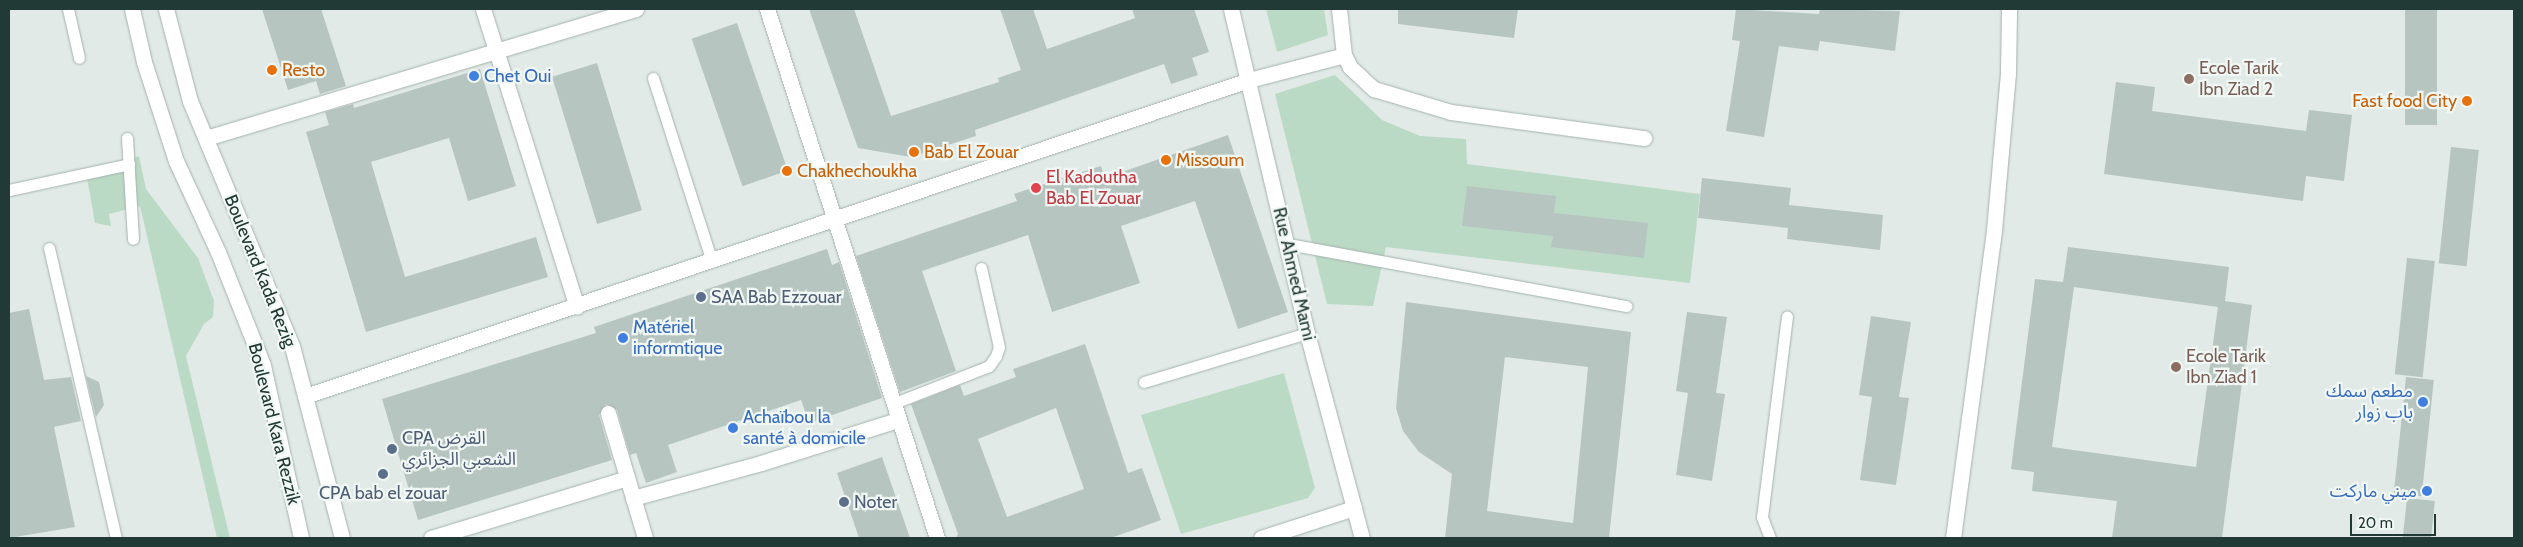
<!DOCTYPE html>
<meta charset="utf-8">
<style>
body{margin:0}
#map{position:relative;width:2523px;height:547px;overflow:hidden;background:#e1eae6;font-family:Cabin,"Noto Sans Arabic",sans-serif}
div>[style]{position:absolute}
.green>*{inset:0;background:#bbdac5}
.building>*{inset:0;background:#b6c5c0;transform-origin:0 0}
.roads{filter:drop-shadow(0 0 1px #a4b2ad) drop-shadow(0 0 1px #a4b2ad)}
.lane>*{height:11px;margin:-5.5px;padding:0 5.5px;transform-origin:5.5px;border-radius:5.5px;background:#fff}
.street>*{height:15px;margin:-7.5px;padding:0 7.5px;transform-origin:7.5px;border-radius:7.5px;background:#fff}
.secondary>*{height:15px;margin:-7.5px;padding:0 7.5px;transform-origin:7.5px;border-radius:7.5px;background:#fff}
.dots>*{width:14px;height:14px;translate:-50% -50%;box-sizing:border-box;border:2px solid #f1f7f4;border-radius:50%}
span{translate:-50% -50%;white-space:nowrap;text-align:center;line-height:1.15;-webkit-text-stroke:4.5px #f1f7f4;paint-order:stroke}
.education-label{font-size:18px;color:#785e54}
.left{translate:0 -50%;text-align:left}
.food-label{font-size:18px;color:#c56008}
.right{translate:-100% -50%;text-align:right}
.shop-label{font-size:18px;color:#366cbe}
.health-label{font-size:18px;color:#be3a42}
.street-label{font-size:18px;color:#223a35}
.service-label{font-size:18px;color:#4e5e75}
.frame{position:absolute;inset:0;border:10px solid #223a35;pointer-events:none}
.scale{position:absolute;left:2350px;top:514px;width:86px;height:22px;box-sizing:border-box;border:2px solid #223a35;border-top:0;padding-left:6px;font-size:15px;line-height:18px;white-space:nowrap;color:#223a35;-webkit-text-stroke:4px #f1f7f4;paint-order:stroke}
</style>
<div id="map">
<div class="green">
<i style="clip-path:polygon(1266px 9px,1324px 9px,1328px 35px,1277px 52px)"></i>
<i style="clip-path:polygon(1335px 75px,1382px 120px,1420px 136px,1466px 139px,1467px 164px,1700px 194px,1690px 283px,1386px 247px,1373px 306px,1327px 304px,1275px 94px)"></i>
<i style="clip-path:polygon(139px 156px,146px 189px,198px 258px,214px 301px,213px 317px,204px 324px,186px 356px,230px 538px,217px 538px,140px 206px,109px 214px,111px 226px,95px 223px,86px 172px)"></i>
<i style="clip-path:polygon(1284px 373px,1315px 488px,1308px 498px,1181px 534px,1141px 415px)"></i>
</div>
<div class="building">
<i style="clip-path:polygon(262px 9px,321px 9px,346px 86px,320px 94px,316px 81px,288px 90px)"></i>
<i style="clip-path:polygon(809px 9px,854px 9px,891px 116px,999px 82px,998px 78px,1021px 70px,1000px 9px,1033px 9px,1047px 49px,1135px 18px,1132px 9px,1194px 9px,1209px 52px,1192px 58px,1198px 75px,1171px 84px,1164px 64px,975px 130px,976px 136px,911px 157px,858px 148px)"></i>
<i style="clip-path:polygon(1398px 9px,1518px 9px,1514px 38px,1398px 24px)"></i>
<i style="clip-path:polygon(1736px 9px,1819px 14px,1820px 9px,1900px 11px,1895px 51px,1820px 41px,1818px 51px,1779px 46px,1764px 137px,1726px 131px,1740px 41px,1732px 40px)"></i>
<i style="left:2405px;top:9px;width:32px;height:116px"></i>
<i style="left:737px;top:23px;width:156px;height:48px;rotate:71deg"></i>
<i style="left:597px;top:63px;width:154px;height:47px;rotate:73deg"></i>
<i style="clip-path:polygon(480px 69px,516px 186px,468px 201px,449px 138px,371px 162px,405px 277px,536px 237px,548px 277px,366px 332px,306px 132px,329px 125px,325px 112px,353px 104px,354px 108px)"></i>
<i style="clip-path:polygon(2116px 82px,2155px 87px,2152px 111px,2306px 131px,2309px 110px,2352px 115px,2344px 181px,2306px 176px,2303px 201px,2104px 174px)"></i>
<i style="clip-path:polygon(1228px 135px,1288px 312px,1238px 329px,1195px 201px,1121px 226px,1140px 283px,1052px 312px,1028px 235px,922px 271px,956px 371px,900px 392px,856px 256px,1017px 201px,1014px 194px,1101px 166px,1105px 178px)"></i>
<i style="left:2451px;top:147px;width:28px;height:117px;rotate:6deg"></i>
<i style="clip-path:polygon(1702px 178px,1791px 188px,1789px 205px,1883px 215px,1880px 250px,1787px 239px,1788px 228px,1698px 218px)"></i>
<i style="clip-path:polygon(1467px 186px,1556px 196px,1554px 213px,1648px 223px,1644px 258px,1551px 247px,1553px 236px,1462px 226px)"></i>
<i style="clip-path:polygon(evenodd,2068px 247px,2229px 267px,2225px 301px,2252px 305px,2222px 538px,2112px 538px,2117px 501px,2032px 491px,2034px 472px,2011px 469px,2035px 279px,2063px 282px,2068px 247px,2074px 287px,2218px 307px,2196px 467px,2052px 447px,2074px 287px)"></i>
<i style="clip-path:polygon(827px 249px,832px 265px,839px 262px,882px 398px,809px 423px,801px 400px,668px 445px,677px 472px,646px 483px,636px 453px,630px 455px,617px 410px,606px 404px,599px 415px,612px 460px,418px 520px,382px 399px,596px 333px,594px 327px)"></i>
<i style="left:2407px;top:258px;width:28px;height:117px;rotate:6deg"></i>
<i style="clip-path:polygon(evenodd,1406px 302px,1631px 332px,1609px 538px,1445px 538px,1452px 474px,1419px 452px,1403px 431px,1396px 408px,1406px 302px,1505px 357px,1588px 367px,1573px 523px,1487px 511px,1505px 357px)"></i>
<i style="clip-path:polygon(29px 309px,44px 380px,71px 377px,81px 421px,54px 427px,75px 527px,9px 538px,9px 313px)"></i>
<i style="clip-path:polygon(1687px 312px,1727px 317px,1716px 393px,1725px 394px,1712px 481px,1676px 475px,1688px 393px,1676px 391px)"></i>
<i style="clip-path:polygon(1871px 316px,1911px 322px,1899px 397px,1909px 398px,1896px 485px,1860px 480px,1872px 397px,1859px 395px)"></i>
<i style="clip-path:polygon(evenodd,1085px 344px,1128px 473px,1142px 468px,1161px 520px,1111px 538px,956px 538px,958px 534px,911px 404px,960px 385px,964px 396px,1016px 377px,1013px 369px,1085px 344px,1056px 408px,1084px 489px,1007px 517px,978px 439px,1056px 408px)"></i>
<i style="clip-path:polygon(86px 376px,99px 382px,104px 405px,96px 417px)"></i>
<i style="left:2406px;top:377px;width:28px;height:117px;rotate:6deg"></i>
<i style="clip-path:polygon(882px 457px,910px 538px,859px 538px,837px 473px)"></i>
<i style="left:2407px;top:498px;width:28px;height:40px;rotate:6deg"></i>
</div>
<div class="roads">
<div class="lane">
<i style="left:68px;top:9px;width:50px;rotate:77.3deg"></i>
<i style="left:653px;top:78px;width:193px;rotate:72.2deg"></i>
<i style="left:127px;top:138px;width:101px;rotate:86.6deg"></i>
<i style="left:9px;top:190px;width:123px;rotate:-12.2deg"></i>
<i style="left:1288px;top:244px;width:344px;rotate:10.4deg"></i>
<i style="left:49px;top:248px;width:298px;rotate:77deg"></i>
<i style="left:1144px;top:382px;width:170px;rotate:-16.7deg"></i>
<i style="left:892px;top:404px;width:104px;rotate:-21.4deg"></i>
<i style="left:989px;top:366px;width:12px;rotate:-55deg"></i>
<i style="left:996px;top:356px;width:9px;rotate:-72deg"></i>
<i style="left:999px;top:347px;width:81px;rotate:-102.8deg"></i>
<i style="left:1770px;top:538px;width:22px;rotate:-111deg"></i>
<i style="left:1762px;top:517px;width:202px;rotate:-82.9deg"></i>
</div>
<div class="street">
<i style="left:483px;top:9px;width:312px;rotate:72.5deg"></i>
<i style="left:767px;top:9px;width:556px;rotate:72.18deg"></i>
<i style="left:1339px;top:9px;width:46px;rotate:83.8deg"></i>
<i style="left:1344px;top:55px;width:13px;rotate:63deg"></i>
<i style="left:1350px;top:67px;width:33px;rotate:43deg"></i>
<i style="left:1374px;top:89px;width:80px;rotate:16.6deg"></i>
<i style="left:1451px;top:112px;width:195px;rotate:7.7deg"></i>
<i style="left:206px;top:138px;width:449px;rotate:-16.7deg"></i>
<i style="left:305px;top:396px;width:995px;rotate:-18.51deg"></i>
<i style="left:1249px;top:80px;width:98px;rotate:-14.7deg"></i>
<i style="left:608px;top:413px;width:130px;rotate:73.5deg"></i>
<i style="left:633px;top:498px;width:133px;rotate:-15.3deg"></i>
<i style="left:761px;top:463px;width:143px;rotate:-17.5deg"></i>
<i style="left:431px;top:538px;width:205px;rotate:-17deg"></i>
<i style="left:1261px;top:538px;width:98px;rotate:-17.9deg"></i>
<i style="left:1953px;top:538px;width:311px;rotate:-82.4deg"></i>
<i style="left:1994px;top:230px;width:157px;rotate:-84.9deg"></i>
<i style="left:2008px;top:74px;width:65px;rotate:-89.1deg"></i>
</div>
<div class="secondary">
<i style="left:132px;top:9px;width:54px;rotate:77.2deg"></i>
<i style="left:144px;top:62px;width:104px;rotate:72.1deg"></i>
<i style="left:176px;top:161px;width:100px;rotate:65.2deg"></i>
<i style="left:218px;top:252px;width:122px;rotate:68.3deg"></i>
<i style="left:263px;top:365px;width:177px;rotate:77.6deg"></i>
<i style="left:166px;top:9px;width:95px;rotate:75.4deg"></i>
<i style="left:190px;top:101px;width:265px;rotate:67.4deg"></i>
<i style="left:292px;top:346px;width:198px;rotate:75.4deg"></i>
<i style="left:1231px;top:9px;width:333px;rotate:76.8deg"></i>
<i style="left:1307px;top:333px;width:212px;rotate:75deg"></i>
</div>
</div>
<div class="dots">
<i style="left:272px;top:70px;background:#e8710a"></i>
<i style="left:474px;top:76px;background:#3f7fe0"></i>
<i style="left:2189px;top:79px;background:#8d6e63"></i>
<i style="left:2467px;top:101px;background:#e8710a"></i>
<i style="left:914px;top:152px;background:#e8710a"></i>
<i style="left:1166px;top:160px;background:#e8710a"></i>
<i style="left:787px;top:171px;background:#e8710a"></i>
<i style="left:1036px;top:188px;background:#e0444e"></i>
<i style="left:701px;top:297px;background:#5c6f8a"></i>
<i style="left:623px;top:338px;background:#3f7fe0"></i>
<i style="left:2176px;top:367px;background:#8d6e63"></i>
<i style="left:2423px;top:402px;background:#3f7fe0"></i>
<i style="left:733px;top:428px;background:#3f7fe0"></i>
<i style="left:392px;top:449px;background:#5c6f8a"></i>
<i style="left:383px;top:474px;background:#5c6f8a"></i>
<i style="left:2427px;top:491px;background:#3f7fe0"></i>
<i style="left:844px;top:502px;background:#5c6f8a"></i>
</div>
<div class="education-label">
<span class="left" style="left:2199px;top:79px">Ecole Tarik<br>Ibn Ziad 2</span>
<span class="left" style="left:2186px;top:367px">Ecole Tarik<br>Ibn Ziad 1</span>
</div>
<div class="food-label">
<span class="left" style="left:282px;top:70px">Resto</span>
<span class="right" style="left:2457px;top:101px">Fast food City</span>
<span class="left" style="left:924px;top:152px">Bab El Zouar</span>
<span class="left" style="left:1176px;top:160px">Missoum</span>
<span class="left" style="left:797px;top:171px">Chakhechoukha</span>
</div>
<div class="shop-label">
<span class="left" style="left:484px;top:76px">Chet Oui</span>
<span class="left" style="left:633px;top:338px">Matériel<br>informtique</span>
<span class="right" style="left:2413px;top:402px">مطعم سمك<br>باب زوار</span>
<span class="left" style="left:743px;top:428px">Achaïbou la<br>santé à domicile</span>
<span class="right" style="left:2417px;top:491px">ميني ماركت</span>
</div>
<div class="health-label">
<span class="left" style="left:1046px;top:188px">El Kadoutha<br>Bab El Zouar</span>
</div>
<div class="street-label">
<span style="left:260px;top:271px;rotate:68deg">Boulevard Kada Rezig</span>
<span style="left:1294px;top:274px;rotate:77deg">Rue Ahmed Mami</span>
<span style="left:274px;top:424px;rotate:76deg">Boulevard Kara Rezzik</span>
</div>
<div class="service-label">
<span class="left" style="left:711px;top:297px">SAA Bab Ezzouar</span>
<span class="left" style="left:402px;top:449px">CPA القرض<br>الشعبي الجزائري</span>
<span style="left:383px;top:493px">CPA bab el zouar</span>
<span class="left" style="left:854px;top:502px">Noter</span>
</div>
<div class="frame"></div>
<div class="scale">20 m</div>
</div>
